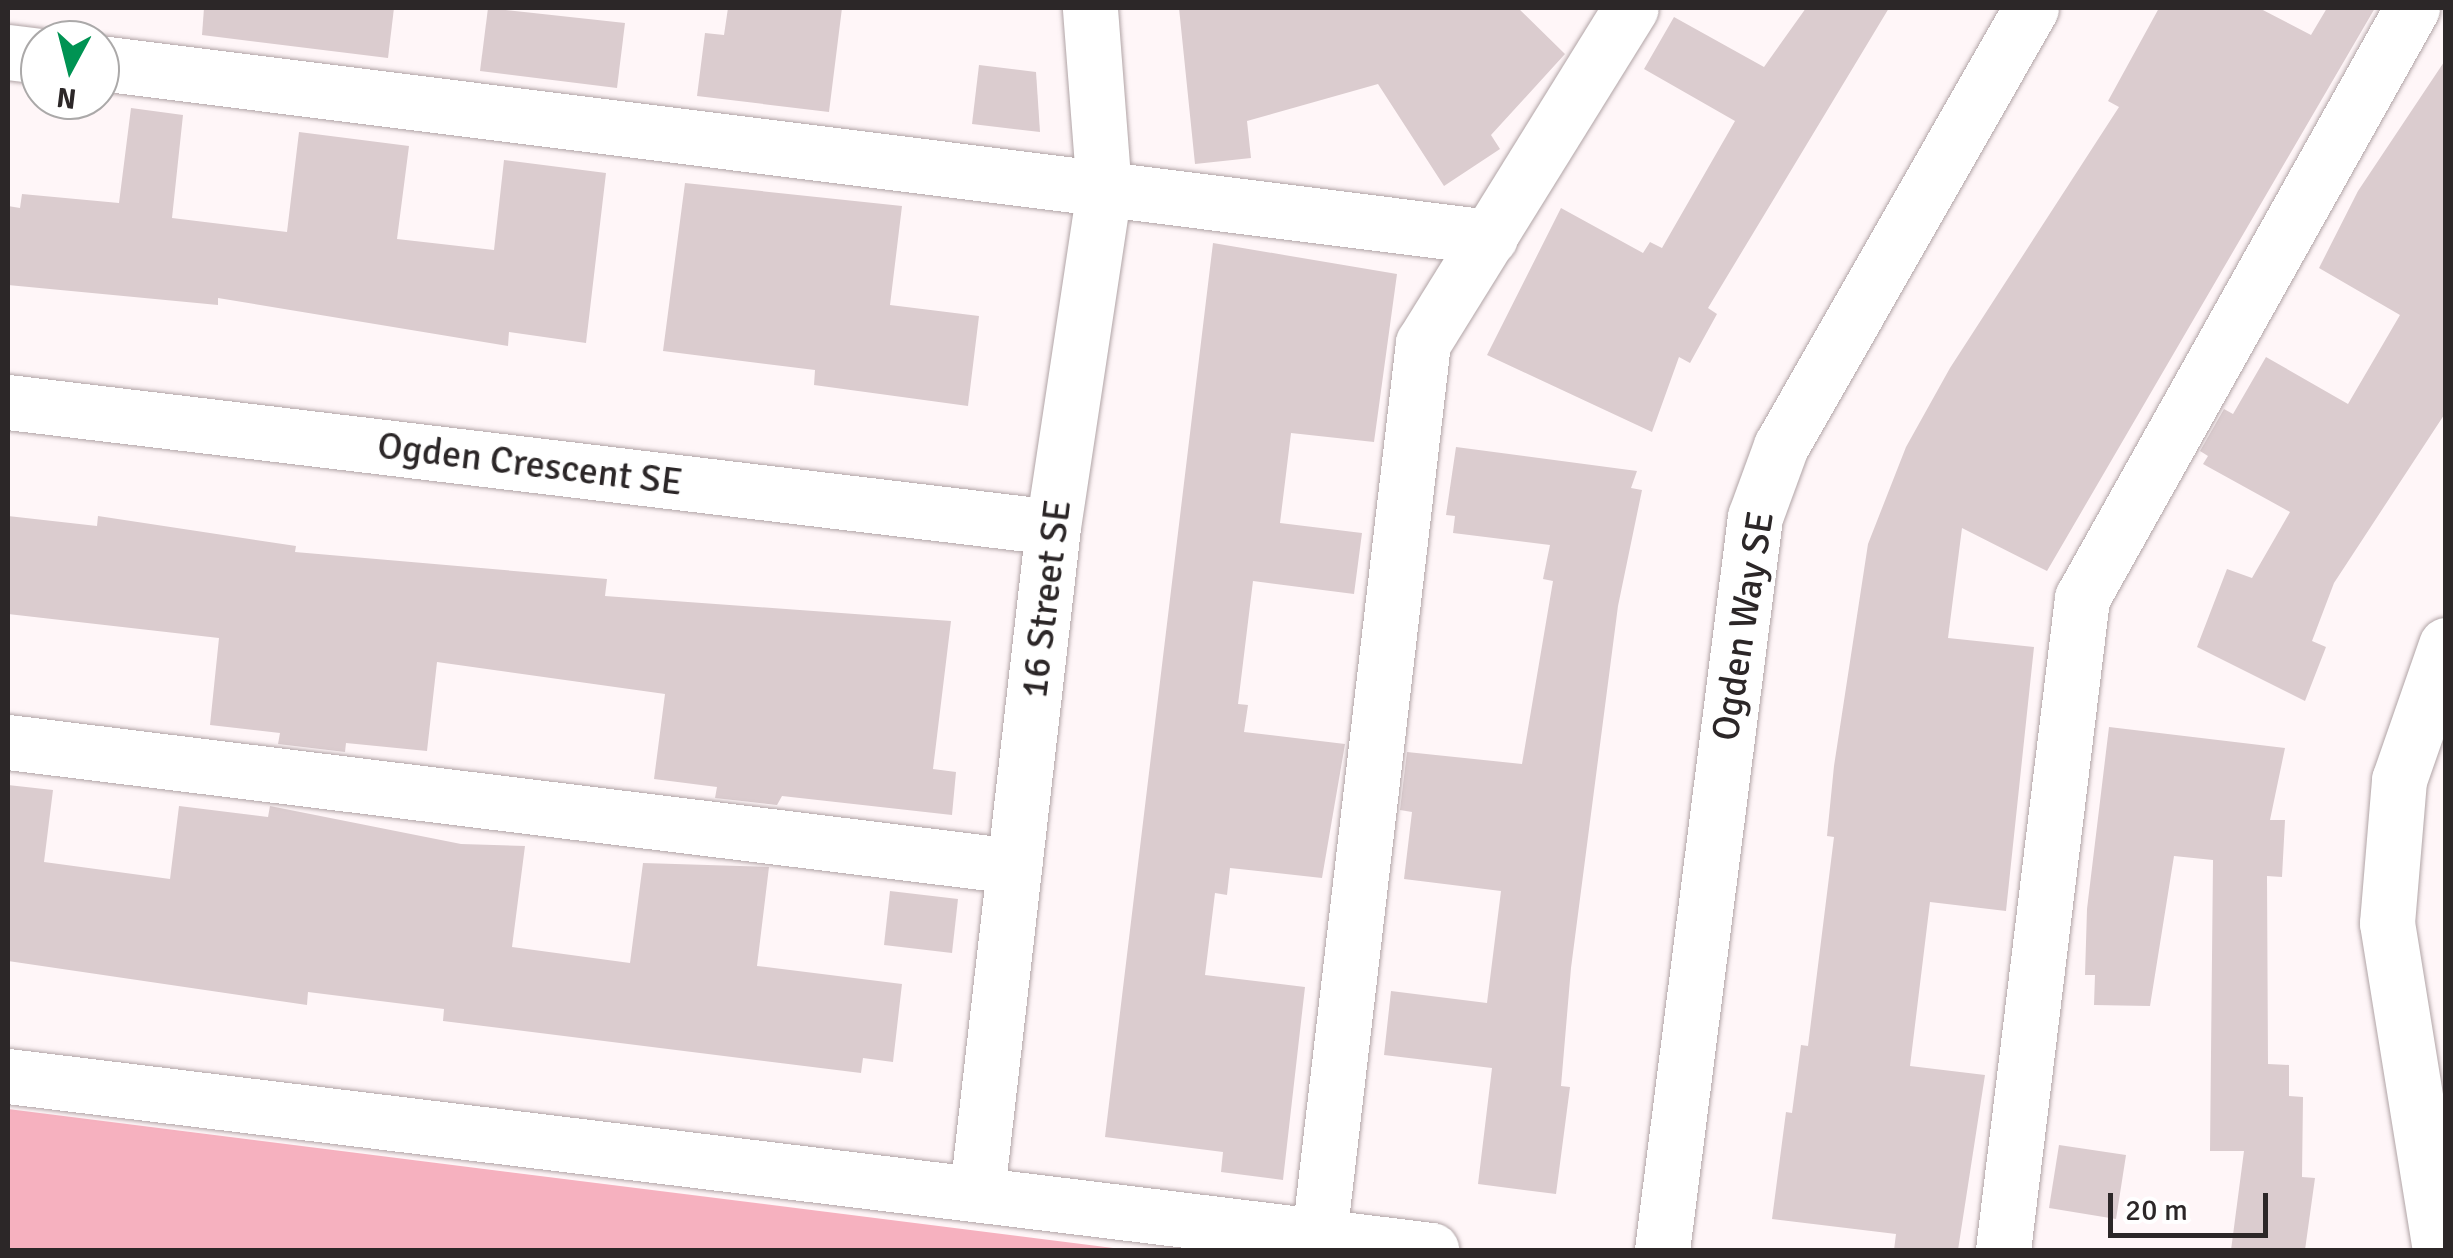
<!DOCTYPE html>
<html>
<head>
<meta charset="utf-8">
<style>
  body { margin:0 }
  #map { position:relative; width:2453px; height:1258px; overflow:hidden; background:#fff6f8; font-family:Signika,sans-serif }
  div>[style] { position:absolute }
  [style*='--x'] { left:calc(var(--x)*1px); top:calc(var(--y)*1px); width:calc(var(--w)*1px); rotate:calc(var(--a)*1deg) }
  .green>* { inset:0; background:#f6b1bf }
  .building>* { inset:0; background:#dbcccf }
  .roads { filter:drop-shadow(0 0 2px #b1a4a6) drop-shadow(0 0 2px #b1a4a6) }
  .minor>* { height:55px; margin:-27.5px; padding:0 27.5px; transform-origin:27.5px; border-radius:27.5px; background:#fff }
  span { translate:-50% -50%; white-space:nowrap; text-align:center; line-height:1.15; -webkit-text-stroke:8px #fff; paint-order:stroke }
  .street-label { font-size:38px; color:#2c2728 }
  .frame { position:absolute; inset:0; border:10px solid #2c2728; pointer-events:none }
  .north { position:absolute; left:20px; top:20px; width:100px; height:100px; box-sizing:border-box; background:#fff; border:2px solid #aba9a9; border-radius:50%; rotate:187deg; font-size:28px; font-weight:700; line-height:40px; text-align:center; color:#2c2728 }
  .north::after { content:''; display:block; margin:auto; width:35px; height:45px; background:#009353; clip-path:polygon(50% 0,100% 100%,50% 72%,0 100%) }
  .scale { position:absolute; left:2108px; top:1193px; width:160px; height:45px; box-sizing:border-box; border:5px solid #2c2728; border-top:0; padding-left:12px; font-size:30px; line-height:35px; white-space:nowrap; color:#2c2728; -webkit-text-stroke:8px #fff; paint-order:stroke }
</style>
</head>
<body>
<div id="map">
  <div class="green">
    <i style="clip-path:polygon(8px 1109px,1129px 1250px,8px 1250px)"></i>
  </div>
  <div class="building">
    <i style="clip-path:polygon(204px 8px,394px 8px,388px 58px,202px 35px)"></i>
    <i style="clip-path:polygon(488px 8px,625px 23px,617px 88px,480px 71px)"></i>
    <i style="clip-path:polygon(728px 8px,842px 8px,829px 112px,697px 96px,705px 33px,724px 35px)"></i>
    <i style="clip-path:polygon(1179px 8px,1518px 8px,1565px 54px,1491px 135px,1500px 149px,1444px 186px,1378px 84px,1247px 121px,1251px 158px,1195px 164px)"></i>
    <i style="clip-path:polygon(1806px 8px,1889px 8px,1708px 308px,1717px 314px,1690px 363px,1679px 357px,1652px 432px,1487px 355px,1561px 208px,1643px 253px,1650px 242px,1662px 248px,1735px 121px,1644px 69px,1674px 17px,1764px 67px)"></i>
    <i style="clip-path:polygon(2159px 8px,2259px 8px,2311px 35px,2327px 8px,2375px 8px,2047px 571px,1962px 528px,1948px 638px,2034px 647px,2006px 911px,1930px 902px,1910px 1066px,1985px 1075px,1958px 1250px,1894px 1250px,1896px 1234px,1772px 1219px,1786px 1112px,1792px 1113px,1801px 1045px,1808px 1046px,1834px 837px,1827px 836px,1834px 766px,1868px 544px,1906px 447px,1950px 368px,2119px 107px,2108px 101px)"></i>
    <i style="clip-path:polygon(2446px 59px,2446px 412px,2334px 583px,2312px 641px,2326px 647px,2305px 701px,2197px 647px,2227px 569px,2252px 578px,2290px 512px,2203px 464px,2208px 456px,2200px 451px,2224px 409px,2233px 414px,2266px 357px,2348px 404px,2400px 315px,2319px 268px,2358px 191px)"></i>
    <i style="clip-path:polygon(979px 65px,1036px 72px,1040px 132px,972px 124px)"></i>
    <i style="clip-path:polygon(131px 108px,183px 115px,172px 218px,287px 232px,299px 132px,409px 146px,397px 239px,494px 250px,504px 160px,606px 173px,586px 343px,509px 332px,508px 346px,218px 298px,218px 305px,8px 285px,8px 206px,20px 208px,22px 194px,119px 203px)"></i>
    <i style="clip-path:polygon(685px 183px,902px 206px,890px 305px,979px 316px,968px 406px,814px 385px,815px 370px,663px 351px)"></i>
    <i style="clip-path:polygon(1213px 243px,1397px 274px,1374px 442px,1291px 433px,1280px 523px,1362px 533px,1354px 594px,1253px 581px,1238px 704px,1248px 705px,1244px 732px,1345px 744px,1322px 878px,1230px 868px,1227px 895px,1215px 893px,1205px 975px,1305px 987px,1283px 1180px,1221px 1172px,1223px 1152px,1105px 1137px)"></i>
    <i style="clip-path:polygon(1456px 447px,1637px 471px,1631px 488px,1642px 490px,1618px 606px,1571px 968px,1561px 1086px,1570px 1087px,1556px 1194px,1478px 1184px,1492px 1068px,1384px 1055px,1391px 991px,1487px 1003px,1501px 891px,1404px 879px,1412px 812px,1400px 810px,1407px 752px,1522px 764px,1553px 581px,1543px 579px,1550px 545px,1453px 533px,1455px 516px,1446px 515px)"></i>
    <i style="clip-path:polygon(8px 516px,97px 526px,98px 516px,296px 546px,295px 552px,607px 579px,605px 596px,951px 621px,933px 769px,956px 772px,952px 815px,782px 796px,777px 805px,715px 798px,717px 787px,654px 779px,665px 694px,437px 662px,427px 751px,346px 743px,345px 752px,278px 744px,280px 733px,210px 725px,219px 638px,8px 614px)"></i>
    <i style="clip-path:polygon(2109px 727px,2285px 748px,2270px 820px,2285px 820px,2282px 877px,2267px 876px,2268px 1064px,2289px 1065px,2289px 1096px,2303px 1097px,2302px 1177px,2315px 1178px,2305px 1250px,2231px 1250px,2244px 1151px,2210px 1151px,2213px 860px,2174px 856px,2150px 1006px,2094px 1005px,2095px 975px,2085px 975px,2087px 909px)"></i>
    <i style="clip-path:polygon(8px 785px,53px 790px,44px 862px,170px 879px,179px 806px,268px 817px,270px 806px,461px 844px,525px 846px,512px 947px,630px 963px,643px 863px,769px 867px,757px 966px,902px 984px,893px 1062px,863px 1058px,861px 1073px,443px 1021px,444px 1009px,308px 992px,307px 1005px,8px 961px)"></i>
    <i style="clip-path:polygon(890px 891px,958px 899px,952px 953px,884px 945px)"></i>
    <i style="clip-path:polygon(2059px 1145px,2126px 1155px,2116px 1219px,2049px 1208px)"></i>
  </div>
  <div class="roads">
    <div class="minor">
      <i style="--x:8;--y:52;--w:32;--a:7"></i>
      <i style="--x:100;--y:63;--w:1401;--a:7.14"></i>
      <i style="--x:8;--y:402;--w:1052;--a:6.82"></i>
      <i style="--x:8;--y:742;--w:1014;--a:7.03"></i>
      <i style="--x:8;--y:1076;--w:1434;--a:6.97"></i>
      <i style="--x:977;--y:1192;--w:669;--a:-83.48"></i>
      <i style="--x:1053;--y:527;--w:340;--a:-81.4"></i>
      <i style="--x:1104;--y:191;--w:184;--a:-94.4"></i>
      <i style="--x:1319;--y:1236;--w:899;--a:-83.36"></i>
      <i style="--x:1423;--y:343;--w:394;--a:-58.2"></i>
      <i style="--x:1662;--y:1250;--w:739;--a:-82.77"></i>
      <i style="--x:1755;--y:517;--w:76;--a:-69.9"></i>
      <i style="--x:1781;--y:446;--w:504;--a:-60.28"></i>
      <i style="--x:2003;--y:1250;--w:657;--a:-83.09"></i>
      <i style="--x:2082;--y:598;--w:676;--a:-60.78"></i>
      <i style="--x:2440;--y:1250;--w:331;--a:-99.2"></i>
      <i style="--x:2387;--y:923;--w:144;--a:-85.2"></i>
      <i style="--x:2399;--y:780;--w:143;--a:-70.8"></i>
    </div>
  </div>
  <div class="street-label">
    <span style="left:530px;top:464px;rotate:7deg">Ogden Crescent SE</span>
    <span style="left:1046px;top:599px;rotate:-83deg">16 Street SE</span>
    <span style="left:1743px;top:626px;rotate:-81deg">Ogden Way SE</span>
  </div>
  <div class="frame"></div>
  <div class="north">N</div>
  <div class="scale">20 m</div>
</div>
</body>
</html>
